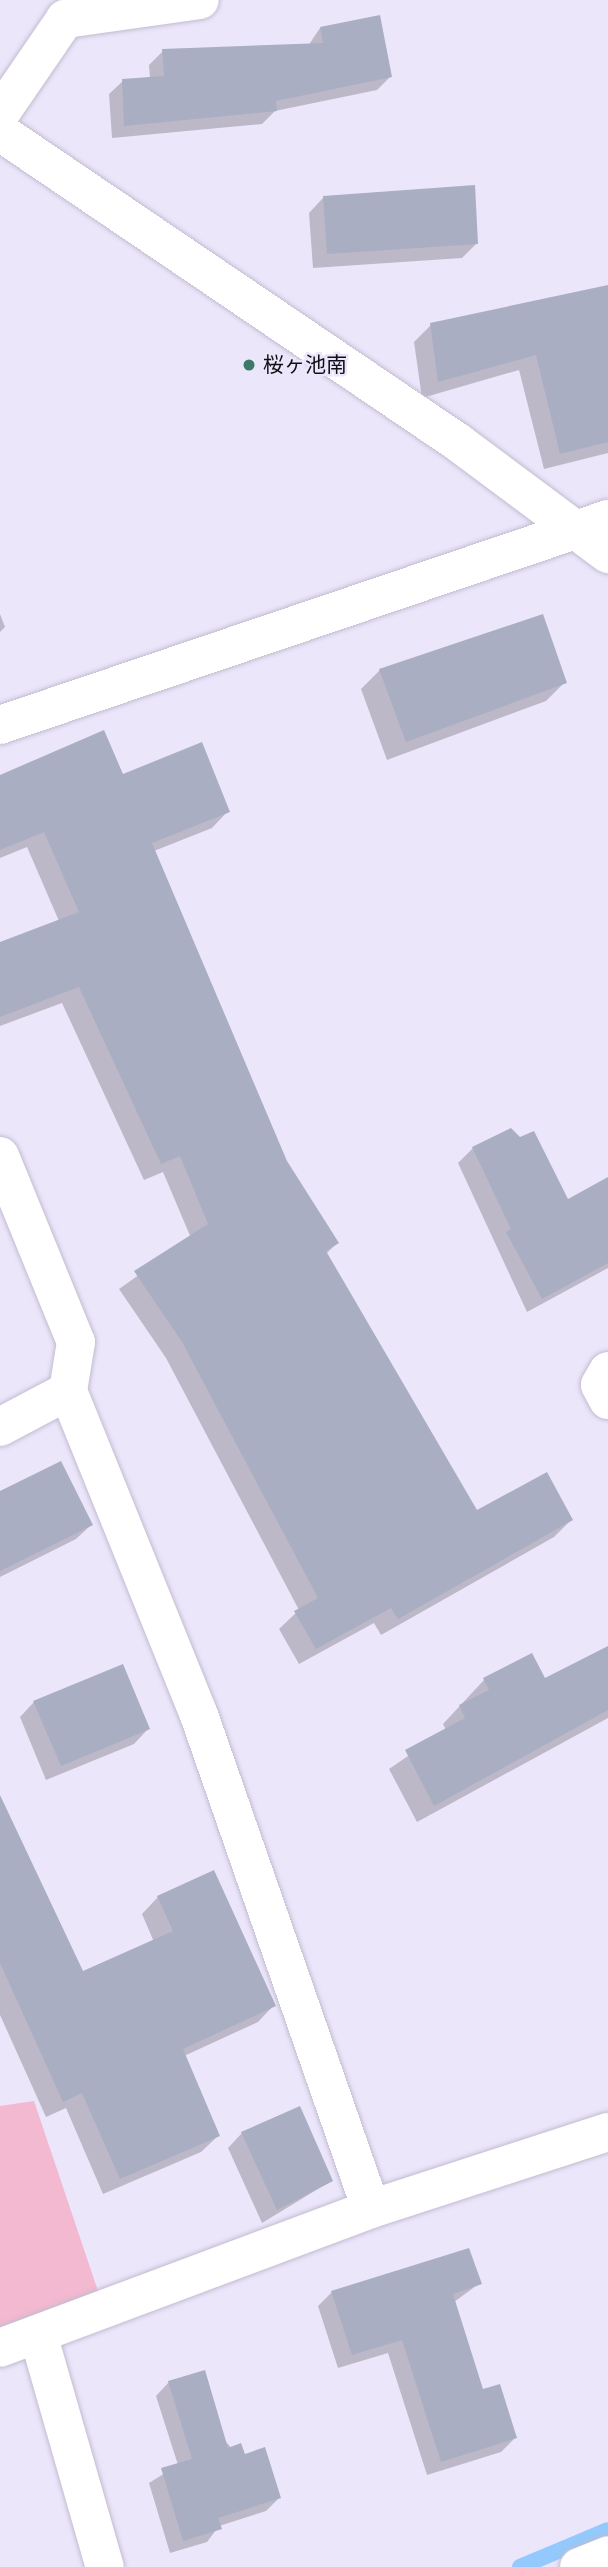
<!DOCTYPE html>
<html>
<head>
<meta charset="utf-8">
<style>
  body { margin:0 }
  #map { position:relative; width:608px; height:2567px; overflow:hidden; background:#ece6fb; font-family:Montserrat,"Noto Sans JP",sans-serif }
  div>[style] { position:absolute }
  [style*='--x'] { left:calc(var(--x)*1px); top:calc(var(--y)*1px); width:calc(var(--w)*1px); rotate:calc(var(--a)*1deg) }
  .green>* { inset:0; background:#f2b9d0 }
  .shadow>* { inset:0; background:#0003 }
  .stream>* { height:16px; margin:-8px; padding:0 8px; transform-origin:8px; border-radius:8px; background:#93c9fc }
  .building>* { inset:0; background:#a9aec2 }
  .roads { filter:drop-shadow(0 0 2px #c2bcd0) drop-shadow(0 0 2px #c2bcd0) }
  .minor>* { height:38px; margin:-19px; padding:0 19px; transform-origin:19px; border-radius:19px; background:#fff }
  .dots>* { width:19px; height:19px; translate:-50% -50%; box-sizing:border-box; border:4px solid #ece6fb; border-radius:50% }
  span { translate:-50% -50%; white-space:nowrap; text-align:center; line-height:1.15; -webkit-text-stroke:5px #ece6fb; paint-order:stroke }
  .poi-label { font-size:21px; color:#120f16 }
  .left { translate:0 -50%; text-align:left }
</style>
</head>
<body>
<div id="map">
  <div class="green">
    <i style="clip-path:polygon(34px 2101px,100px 2297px,0 2332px,0 2106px)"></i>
  </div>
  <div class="shadow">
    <i style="clip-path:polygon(320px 28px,390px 77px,377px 90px,275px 111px,262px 124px,112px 138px,109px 94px,123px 81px,150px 79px,149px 65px,163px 51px,308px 46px)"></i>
    <i style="clip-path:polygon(323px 198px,477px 243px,462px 258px,313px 268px,309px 213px)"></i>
    <i style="clip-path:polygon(608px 287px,608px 453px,544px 469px,519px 370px,422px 398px,414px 342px,431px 325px)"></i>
    <i style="clip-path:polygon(0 614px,5px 627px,0 632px)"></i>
    <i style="clip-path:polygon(380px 670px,565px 682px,546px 701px,387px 760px,361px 689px)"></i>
    <i style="clip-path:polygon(122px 776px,228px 811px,212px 828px,154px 851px,285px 1162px,337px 1243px,326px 1254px,476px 1512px,571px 1520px,554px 1537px,381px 1635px,374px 1623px,299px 1664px,279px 1629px,299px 1610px,166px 1358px,119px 1289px,191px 1238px,163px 1172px,144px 1180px,62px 1003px,0 1026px,0 944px,59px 921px,27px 847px,0 858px,0 778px)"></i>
    <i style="clip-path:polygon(473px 1148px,567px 1201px,608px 1207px,608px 1268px,527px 1312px,458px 1163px)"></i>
    <i style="clip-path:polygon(0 1493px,91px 1525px,76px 1539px,0 1577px)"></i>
    <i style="clip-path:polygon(608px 1648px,608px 1718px,417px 1822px,389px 1769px,446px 1730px,443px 1724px,484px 1680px,544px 1681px)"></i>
    <i style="clip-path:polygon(34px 1702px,148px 1729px,134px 1744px,46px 1780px,20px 1717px)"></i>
    <i style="clip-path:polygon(0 1856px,82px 1974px,154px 1942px,142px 1914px,158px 1897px,274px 2005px,258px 2022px,184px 2056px,218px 2136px,201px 2152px,103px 2194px,66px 2108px,46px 2117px,0 2015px)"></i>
    <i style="clip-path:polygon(242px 2133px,331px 2181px,262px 2223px,228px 2148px)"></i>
    <i style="clip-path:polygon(480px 2283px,454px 2302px,482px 2392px,515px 2438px,501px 2452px,427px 2475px,388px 2353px,338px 2368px,318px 2306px,332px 2292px)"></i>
    <i style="clip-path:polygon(169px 2382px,279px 2498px,266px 2511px,219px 2526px,207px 2542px,170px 2553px,149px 2483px,178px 2465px,156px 2396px)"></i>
  </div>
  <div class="stream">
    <i style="--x:520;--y:2567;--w:95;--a:-22.8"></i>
  </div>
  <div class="building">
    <i style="clip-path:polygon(380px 15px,392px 77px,276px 101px,277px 111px,124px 126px,122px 79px,164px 76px,162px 49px,323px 43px,320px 27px)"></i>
    <i style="clip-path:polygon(475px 185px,478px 244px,327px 254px,323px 196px)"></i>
    <i style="clip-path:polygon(608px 285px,608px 442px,560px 454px,536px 355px,438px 382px,430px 323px)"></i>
    <i style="clip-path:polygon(543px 614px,567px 683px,406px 742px,379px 669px)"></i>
    <i style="clip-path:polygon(104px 730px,123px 774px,202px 742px,230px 812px,152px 843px,287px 1161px,339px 1243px,326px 1251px,477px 1510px,547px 1472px,573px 1520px,398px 1619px,391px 1608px,316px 1649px,294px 1611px,318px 1598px,182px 1342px,134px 1271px,208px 1224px,180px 1156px,161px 1164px,79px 987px,0 1017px,0 942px,79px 912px,44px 832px,0 850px,0 775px)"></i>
    <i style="clip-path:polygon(511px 1128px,520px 1137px,534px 1131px,568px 1199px,608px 1177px,608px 1263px,542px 1299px,506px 1232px,511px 1229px,472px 1147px)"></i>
    <i style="clip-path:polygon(61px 1461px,93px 1525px,0 1571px,0 1491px)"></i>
    <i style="clip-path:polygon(608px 1646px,608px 1710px,434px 1806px,405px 1750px,465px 1718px,459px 1705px,489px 1690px,483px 1678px,532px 1653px,545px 1678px)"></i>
    <i style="clip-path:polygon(123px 1664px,150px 1729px,61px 1766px,33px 1701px)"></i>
    <i style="clip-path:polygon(0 1795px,83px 1971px,173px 1931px,157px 1896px,214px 1870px,276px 2006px,183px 2049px,220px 2136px,120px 2179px,82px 2093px,63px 2102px,0 1963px)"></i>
    <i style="clip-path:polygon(300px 2106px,333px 2181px,277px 2210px,241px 2132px)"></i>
    <i style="clip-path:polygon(469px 2248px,482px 2284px,453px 2294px,483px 2389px,500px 2384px,517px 2438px,441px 2462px,402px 2340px,352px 2355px,331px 2291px)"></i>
    <i style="clip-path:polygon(205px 2370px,228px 2448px,241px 2443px,245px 2454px,265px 2447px,281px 2498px,218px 2518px,222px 2529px,183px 2541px,161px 2468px,192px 2459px,168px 2381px)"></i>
  </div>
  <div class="roads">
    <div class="minor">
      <i style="--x:0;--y:114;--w:115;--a:-55.6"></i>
      <i style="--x:65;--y:19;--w:136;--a:-8"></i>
      <i style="--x:0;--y:132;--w:554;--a:34.12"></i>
      <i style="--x:459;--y:443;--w:186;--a:36.7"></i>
      <i style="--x:0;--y:725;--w:642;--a:-18.72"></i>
      <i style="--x:0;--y:1156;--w:201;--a:67.8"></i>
      <i style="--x:76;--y:1342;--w:50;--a:99.3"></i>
      <i style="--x:68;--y:1391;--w:349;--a:68"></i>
      <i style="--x:199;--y:1715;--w:523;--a:70.8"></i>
      <i style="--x:371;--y:2209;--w:396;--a:159.5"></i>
      <i style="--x:608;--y:1371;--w:16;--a:120"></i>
      <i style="--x:600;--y:1385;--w:17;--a:62"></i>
      <i style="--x:0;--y:1427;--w:77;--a:-27.9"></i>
      <i style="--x:371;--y:2209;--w:249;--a:-18"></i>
      <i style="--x:38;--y:2334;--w:242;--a:74"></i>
      <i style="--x:579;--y:2567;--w:31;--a:-22"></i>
    </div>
  </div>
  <div class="dots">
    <i style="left:249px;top:365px;background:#3c7a67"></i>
  </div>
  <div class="poi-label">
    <span class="left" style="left:263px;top:365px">桜ヶ池南</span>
  </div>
</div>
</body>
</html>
